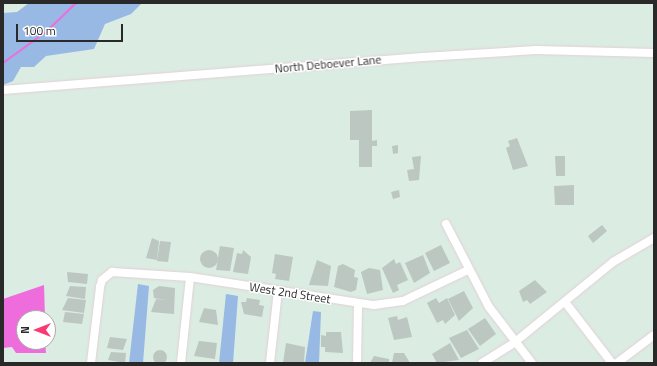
<!DOCTYPE html>
<html>
<head>
<meta charset="utf-8">
<style>
  body { margin:0 }
  #map { position:relative; width:657px; height:366px; overflow:hidden; background:#dbece3; font-family:"Titillium Web",sans-serif }
  div>[style] { position:absolute }
  [style*='--x'] { left:calc(var(--x)*1px); top:calc(var(--y)*1px); width:calc(var(--w)*1px); rotate:calc(var(--a)*1deg) }
  .green>* { inset:0; background:#97b9e3 }
  .water>* { inset:0; background:#ef6cdc }
  .stream>* { height:2px; margin:-1px; padding:0 1px; transform-origin:1px; border-radius:1px; background:#ef6cdc }
  .building>* { inset:0; background:#bbc7c0 }
  .round { border-radius:50% }
  .roads { filter:drop-shadow(0 0 1px #e3d0d6) drop-shadow(0 0 1px #e3d0d6) }
  .minor>* { height:8px; margin:-4px; padding:0 4px; transform-origin:4px; border-radius:4px; background:#fff }
  span { translate:-50% -50%; white-space:nowrap; text-align:center; line-height:1.15; -webkit-text-stroke:3px #fff; paint-order:stroke }
  .street-label { font-size:12px; color:#292929 }
  .frame { position:absolute; inset:0; border:4px solid #292929; pointer-events:none }
  .north { position:absolute; left:16px; top:310px; width:40px; height:40px; box-sizing:border-box; background:#fff; border:1px solid #a9a9a9; border-radius:50%; rotate:270deg; font-size:11px; font-weight:700; line-height:16px; text-align:center; color:#292929 }
  .north::after { content:''; display:block; margin:auto; width:14px; height:18px; background:#fb3973; clip-path:polygon(50% 0,100% 100%,50% 72%,0 100%) }
  .scale { position:absolute; left:16px; top:24px; width:107px; height:18px; box-sizing:border-box; border:2px solid #292929; border-top:0; padding-left:5px; font-size:12px; line-height:14px; white-space:nowrap; color:#292929; -webkit-text-stroke:3px #fff; paint-order:stroke }
</style>
</head>
<body>
<div id="map">
  <div class="green">
    <i style="clip-path:polygon(29px 3px,142px 3px,131px 14px,105px 24px,94px 49px,46px 56px,34px 67px,21px 67px,13px 81px,3px 85px,3px 13px,17px 12px)"></i>
    <i style="clip-path:polygon(138px 284px,149px 286px,143px 363px,129px 363px)"></i>
    <i style="clip-path:polygon(226px 294px,238px 296px,233px 363px,219px 363px)"></i>
    <i style="clip-path:polygon(313px 311px,321px 312px,319px 363px,305px 363px)"></i>
  </div>
  <div class="water">
    <i style="clip-path:polygon(44px 285px,45px 318px,24px 318px,24px 342px,45px 342px,46px 353px,16px 353px,12px 347px,3px 348px,3px 299px)"></i>
  </div>
  <div class="stream">
    <i style="--x:3;--y:63;--w:54;--a:-36"></i>
    <i style="--x:47;--y:31;--w:40;--a:-44"></i>
  </div>
  <div class="building">
    <i style="clip-path:polygon(372px 110px,372px 141px,377px 140px,377px 146px,372px 146px,372px 167px,359px 167px,359px 140px,350px 140px,350px 111px)"></i>
    <i style="clip-path:polygon(517px 138px,528px 166px,513px 170px,506px 148px,510px 146px,508px 141px)"></i>
    <i style="clip-path:polygon(398px 145px,398px 153px,393px 154px,392px 146px)"></i>
    <i style="clip-path:polygon(421px 156px,419px 180px,409px 181px,407px 170px,414px 169px,412px 157px)"></i>
    <i style="clip-path:polygon(555px 156px,565px 156px,565px 176px,556px 176px)"></i>
    <i style="clip-path:polygon(574px 185px,574px 205px,555px 205px,554px 186px)"></i>
    <i style="clip-path:polygon(399px 190px,400px 197px,393px 199px,391px 192px)"></i>
    <i style="clip-path:polygon(602px 225px,607px 231px,593px 243px,588px 236px)"></i>
    <i style="clip-path:polygon(152px 238px,159px 241px,157px 260px,146px 258px)"></i>
    <i style="clip-path:polygon(160px 241px,171px 242px,168px 262px,157px 261px)"></i>
    <i style="clip-path:polygon(441px 245px,450px 263px,434px 271px,425px 253px)"></i>
    <i style="clip-path:polygon(220px 246px,234px 248px,230px 271px,216px 270px)"></i>
    <i style="clip-path:polygon(243px 250px,251px 257px,248px 274px,233px 272px,237px 253px,242px 254px)"></i>
    <i class="round" style="left:200px;top:250px;width:18px;height:18px"></i>
    <i style="clip-path:polygon(275px 254px,293px 257px,289px 281px,275px 279px,276px 274px,272px 273px)"></i>
    <i style="clip-path:polygon(423px 255px,430px 273px,414px 283px,405px 263px)"></i>
    <i style="clip-path:polygon(394px 259px,396px 264px,400px 262px,408px 280px,397px 285px,399px 290px,393px 293px,382px 268px)"></i>
    <i style="clip-path:polygon(317px 260px,331px 266px,328px 286px,309px 285px)"></i>
    <i style="clip-path:polygon(343px 264px,355px 270px,354px 277px,358px 278px,356px 290px,351px 292px,334px 287px,338px 266px)"></i>
    <i style="clip-path:polygon(369px 268px,380px 270px,383px 290px,367px 294px,361px 272px)"></i>
    <i style="clip-path:polygon(67px 272px,88px 274px,87px 284px,68px 282px)"></i>
    <i style="clip-path:polygon(535px 280px,547px 292px,530px 304px,527px 300px,523px 302px,519px 291px)"></i>
    <i style="clip-path:polygon(70px 286px,86px 287px,85px 299px,66px 296px)"></i>
    <i style="clip-path:polygon(159px 286px,175px 288px,174px 314px,151px 312px,156px 299px,166px 300px,154px 298px,153px 290px)"></i>
    <i style="clip-path:polygon(464px 291px,473px 308px,459px 321px,448px 299px)"></i>
    <i style="clip-path:polygon(68px 298px,86px 300px,84px 313px,62px 310px)"></i>
    <i style="clip-path:polygon(247px 298px,260px 300px,259px 305px,264px 306px,262px 317px,244px 314px,241px 302px,246px 302px)"></i>
    <i style="clip-path:polygon(436px 298px,439px 303px,447px 298px,455px 315px,445px 324px,443px 320px,437px 323px,427px 303px)"></i>
    <i style="clip-path:polygon(204px 308px,216px 310px,218px 325px,199px 322px)"></i>
    <i style="clip-path:polygon(65px 312px,84px 314px,82px 324px,63px 322px)"></i>
    <i style="clip-path:polygon(397px 316px,398px 320px,407px 317px,412px 337px,394px 340px,388px 318px)"></i>
    <i style="clip-path:polygon(485px 318px,496px 334px,480px 346px,468px 329px)"></i>
    <i style="clip-path:polygon(467px 330px,479px 349px,461px 358px,449px 338px)"></i>
    <i style="clip-path:polygon(326px 332px,341px 332px,343px 353px,325px 352px,325px 347px,321px 347px,321px 335px,326px 336px)"></i>
    <i style="clip-path:polygon(110px 337px,127px 339px,123px 350px,107px 348px)"></i>
    <i style="clip-path:polygon(199px 341px,217px 343px,215px 359px,194px 356px)"></i>
    <i style="clip-path:polygon(286px 343px,305px 347px,304px 363px,283px 363px)"></i>
    <i style="clip-path:polygon(450px 343px,459px 360px,437px 363px,432px 354px)"></i>
    <i class="round" style="left:153px;top:350px;width:14px;height:14px"></i>
    <i style="clip-path:polygon(111px 352px,126px 353px,125px 363px,108px 360px)"></i>
    <i style="clip-path:polygon(394px 353px,404px 353px,410px 363px,392px 363px)"></i>
    <i style="clip-path:polygon(374px 356px,389px 359px,389px 363px,370px 363px)"></i>
  </div>
  <div class="roads">
    <div class="minor">
      <i style="--x:3;--y:90;--w:421;--a:-4.5"></i>
      <i style="--x:423;--y:57;--w:113;--a:-3.5"></i>
      <i style="--x:536;--y:50;--w:118;--a:1.5"></i>
      <i style="--x:446;--y:224;--w:93;--a:62.6"></i>
      <i style="--x:489;--y:307;--w:71;--a:52.5"></i>
      <i style="--x:565;--y:302;--w:77;--a:52.4"></i>
      <i style="--x:91;--y:363;--w:77;--a:-83.2"></i>
      <i style="--x:100;--y:287;--w:7;--a:-74"></i>
      <i style="--x:102;--y:280;--w:13;--a:-39"></i>
      <i style="--x:112;--y:272;--w:78;--a:3.7"></i>
      <i style="--x:190;--y:277;--w:186;--a:8.7"></i>
      <i style="--x:374;--y:305;--w:29;--a:-8"></i>
      <i style="--x:403;--y:301;--w:72;--a:-25.5"></i>
      <i style="--x:181;--y:363;--w:86;--a:-84"></i>
      <i style="--x:270;--y:363;--w:72;--a:-83.7"></i>
      <i style="--x:357;--y:363;--w:59;--a:-89"></i>
      <i style="--x:482;--y:363;--w:39;--a:-32"></i>
      <i style="--x:515;--y:342;--w:127;--a:-39.2"></i>
      <i style="--x:613;--y:262;--w:48;--a:-30.3"></i>
      <i style="--x:617;--y:363;--w:46;--a:-37.1"></i>
    </div>
  </div>
  <div class="street-label">
    <span style="left:328px;top:64px;rotate:-5deg">North Deboever Lane</span>
    <span style="left:290px;top:293px;rotate:9deg">West 2nd Street</span>
  </div>
  <div class="frame"></div>
  <div class="north">N</div>
  <div class="scale">100 m</div>
</div>
</body>
</html>
